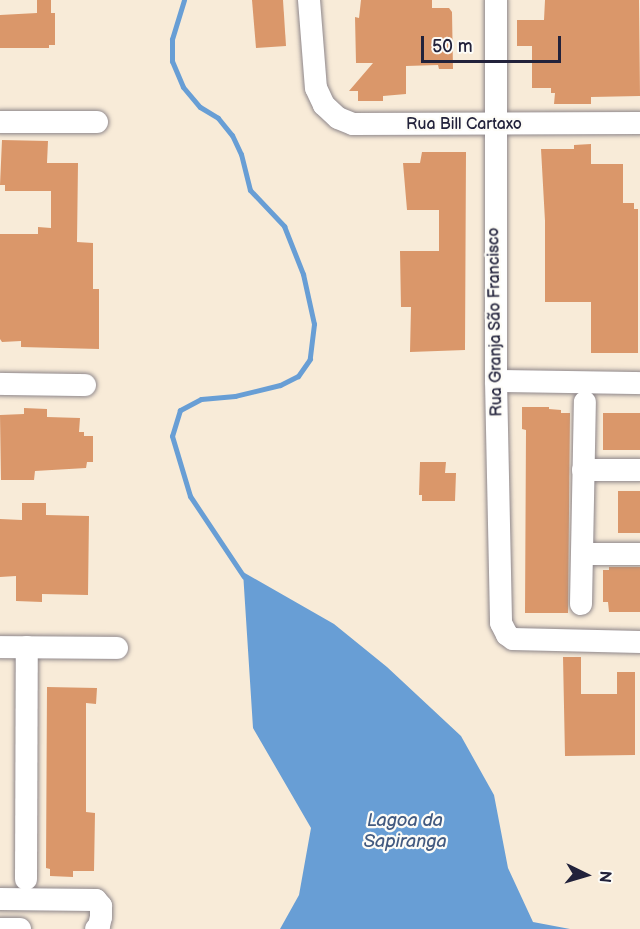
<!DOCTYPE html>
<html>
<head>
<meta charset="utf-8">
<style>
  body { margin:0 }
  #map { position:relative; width:640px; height:929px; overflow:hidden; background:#f8ebd8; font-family:"Balsamiq Sans",sans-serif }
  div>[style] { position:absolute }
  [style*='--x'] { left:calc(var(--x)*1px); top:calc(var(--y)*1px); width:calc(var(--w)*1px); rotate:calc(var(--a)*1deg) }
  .water>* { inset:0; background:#689ed5 }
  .stream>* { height:5px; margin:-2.5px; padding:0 2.5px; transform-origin:2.5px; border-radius:2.5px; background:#689ed5 }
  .building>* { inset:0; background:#da976a }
  .roads { filter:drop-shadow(0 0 2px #8d868a) drop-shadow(0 0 2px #8d868a) }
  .minor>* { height:22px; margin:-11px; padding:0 11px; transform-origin:11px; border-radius:11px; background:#fff }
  span { translate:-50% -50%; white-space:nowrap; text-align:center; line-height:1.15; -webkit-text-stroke:4.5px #fdfcf7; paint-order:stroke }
  .street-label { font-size:16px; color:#22223b }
  .water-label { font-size:18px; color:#425a80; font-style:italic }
  .north { position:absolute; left:556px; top:845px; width:60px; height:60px; -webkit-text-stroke:4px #fdfcf7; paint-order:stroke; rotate:95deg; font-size:16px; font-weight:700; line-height:24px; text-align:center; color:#22223b }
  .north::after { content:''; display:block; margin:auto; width:21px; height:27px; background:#22223b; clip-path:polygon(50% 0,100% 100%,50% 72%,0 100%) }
  .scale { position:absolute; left:421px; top:36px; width:140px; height:27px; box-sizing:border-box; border:3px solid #22223b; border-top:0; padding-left:8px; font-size:18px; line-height:21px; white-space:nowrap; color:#22223b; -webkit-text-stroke:4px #fdfcf7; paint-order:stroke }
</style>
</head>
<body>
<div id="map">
  <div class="water">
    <i style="clip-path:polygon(243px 572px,334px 624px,387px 667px,461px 736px,494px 795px,508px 868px,533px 922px,570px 929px,280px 929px,299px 895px,311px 828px,253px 728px)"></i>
  </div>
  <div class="stream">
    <i style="--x:184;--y:0;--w:41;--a:107.1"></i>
    <i style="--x:172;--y:39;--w:22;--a:90"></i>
    <i style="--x:172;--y:61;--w:28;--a:67"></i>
    <i style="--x:183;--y:87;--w:26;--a:50"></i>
    <i style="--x:200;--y:107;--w:21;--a:31"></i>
    <i style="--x:218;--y:118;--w:22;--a:51"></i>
    <i style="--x:232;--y:135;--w:21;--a:65"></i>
    <i style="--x:241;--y:154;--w:37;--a:76"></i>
    <i style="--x:250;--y:190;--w:50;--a:46.6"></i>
    <i style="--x:284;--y:226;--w:52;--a:68.4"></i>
    <i style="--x:303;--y:274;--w:51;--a:77.6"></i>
    <i style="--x:314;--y:324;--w:35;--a:97"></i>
    <i style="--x:310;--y:359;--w:21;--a:125"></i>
    <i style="--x:298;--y:376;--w:20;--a:153"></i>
    <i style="--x:280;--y:385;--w:46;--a:166.3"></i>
    <i style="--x:235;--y:396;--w:34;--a:175"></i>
    <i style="--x:201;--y:399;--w:24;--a:152"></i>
    <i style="--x:180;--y:410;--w:27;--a:107"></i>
    <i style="--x:172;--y:436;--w:63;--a:73.3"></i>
    <i style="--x:190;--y:496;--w:97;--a:56.3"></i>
  </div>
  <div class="building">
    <i style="clip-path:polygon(37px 0,51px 0,51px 13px,55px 13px,55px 45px,49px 45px,49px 48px,0 48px,0 15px,37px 13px)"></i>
    <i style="clip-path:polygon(252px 0,283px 0,286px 46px,256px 48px)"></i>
    <i style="clip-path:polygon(361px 0,432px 0,432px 8px,449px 8px,452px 12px,453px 69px,439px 69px,438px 65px,406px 66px,406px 94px,383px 96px,383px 101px,358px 101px,358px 91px,349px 91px,373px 63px,356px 63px,355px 17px,359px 18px)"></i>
    <i style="clip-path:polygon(545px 0,639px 0,640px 96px,591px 97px,591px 104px,554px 104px,555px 93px,551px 93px,551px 88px,532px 88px,532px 46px,517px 46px,517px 20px,544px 20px)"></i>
    <i style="clip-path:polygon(2px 140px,48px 141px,47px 163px,78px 163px,77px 242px,93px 243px,93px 289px,99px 289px,99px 349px,21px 347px,21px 341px,2px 342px,0 339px,0 234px,38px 234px,38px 227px,51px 228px,51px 191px,5px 191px,5px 185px,0 185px)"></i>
    <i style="clip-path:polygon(591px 144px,591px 164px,623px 164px,623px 203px,634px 203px,634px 209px,638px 209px,638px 353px,591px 353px,591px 302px,545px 302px,545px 221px,541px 149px,574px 149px,574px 145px)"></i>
    <i style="clip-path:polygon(422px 152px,466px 152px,465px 350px,410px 352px,411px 307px,401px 307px,400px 251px,439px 251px,439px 210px,407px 210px,403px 163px,420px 163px)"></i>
    <i style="clip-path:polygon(522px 407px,549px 407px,549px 409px,561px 410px,561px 413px,570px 413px,568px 613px,525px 613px,526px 430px,522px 429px)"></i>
    <i style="clip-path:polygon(24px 408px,47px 409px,47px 417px,80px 418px,79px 432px,84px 432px,84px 436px,93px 436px,93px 462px,87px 462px,86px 468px,35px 471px,34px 480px,1px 480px,0 415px,24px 414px)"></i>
    <i style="clip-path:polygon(603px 413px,640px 413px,640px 450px,603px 450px)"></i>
    <i style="clip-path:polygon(420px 462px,446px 462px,445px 473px,456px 473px,455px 501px,422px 501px,422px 495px,419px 495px)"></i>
    <i style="clip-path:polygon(618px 491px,640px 491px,640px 533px,618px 533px)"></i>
    <i style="clip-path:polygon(22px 503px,46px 503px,46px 515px,89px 516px,88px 595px,42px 594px,42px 602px,16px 601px,16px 576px,0 577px,0 519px,22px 520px)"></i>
    <i style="clip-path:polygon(609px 567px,640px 567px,640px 612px,609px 612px,608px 602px,603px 602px,603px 570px,609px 570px)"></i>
    <i style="clip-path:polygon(563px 657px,581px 657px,581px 694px,617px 694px,617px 672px,635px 672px,635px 755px,565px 756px)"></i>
    <i style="clip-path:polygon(47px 687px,97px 688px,96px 704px,86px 703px,86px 812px,95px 813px,94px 871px,73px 871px,73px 877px,50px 876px,50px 869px,46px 868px)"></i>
  </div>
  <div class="roads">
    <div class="minor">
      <i style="--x:309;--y:0;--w:88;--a:85.5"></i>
      <i style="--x:316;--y:88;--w:19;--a:65"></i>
      <i style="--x:324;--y:105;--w:19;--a:43"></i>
      <i style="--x:338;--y:118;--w:16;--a:22"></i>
      <i style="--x:353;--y:124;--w:287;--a:-0.2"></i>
      <i style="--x:496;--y:0;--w:381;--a:90"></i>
      <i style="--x:496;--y:381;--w:242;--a:88.8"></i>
      <i style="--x:501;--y:623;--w:13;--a:63"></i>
      <i style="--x:507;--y:635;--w:7;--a:34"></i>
      <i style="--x:513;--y:639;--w:127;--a:1.4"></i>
      <i style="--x:0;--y:122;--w:97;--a:0"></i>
      <i style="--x:496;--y:381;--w:144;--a:0.8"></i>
      <i style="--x:0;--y:384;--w:85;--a:0.7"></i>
      <i style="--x:583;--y:470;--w:57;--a:0"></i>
      <i style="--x:582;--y:554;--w:58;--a:0"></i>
      <i style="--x:581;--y:604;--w:202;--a:-88.9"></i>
      <i style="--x:0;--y:647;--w:117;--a:0.5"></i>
      <i style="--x:26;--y:879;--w:232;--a:-89.8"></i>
      <i style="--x:0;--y:899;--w:96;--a:0.6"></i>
      <i style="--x:96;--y:900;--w:8;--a:50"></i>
      <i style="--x:101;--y:906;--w:11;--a:90"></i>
      <i style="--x:101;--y:917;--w:9;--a:103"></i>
      <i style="--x:99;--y:926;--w:4;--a:135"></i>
      <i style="--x:0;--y:929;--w:20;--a:0"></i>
    </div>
  </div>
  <div class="street-label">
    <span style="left:464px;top:125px">Rua Bill Cartaxo</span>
    <span style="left:496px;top:322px;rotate:-91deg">Rua Granja São Francisco</span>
  </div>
  <div class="water-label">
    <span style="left:405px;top:832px">Lagoa da<br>Sapiranga</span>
  </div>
  <div class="north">N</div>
  <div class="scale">50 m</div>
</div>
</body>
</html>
